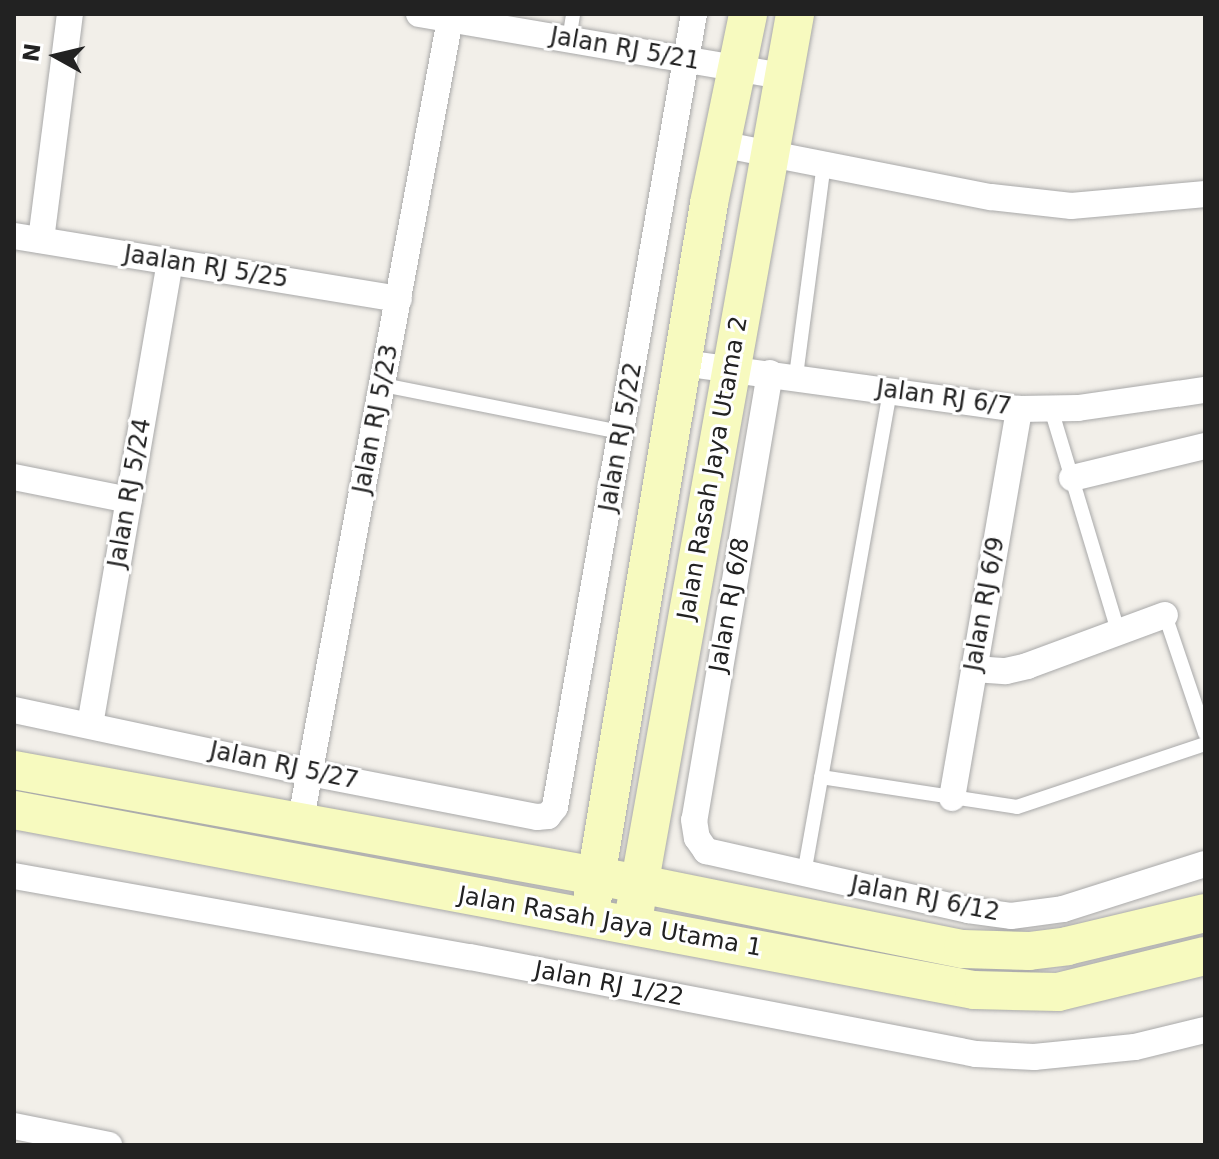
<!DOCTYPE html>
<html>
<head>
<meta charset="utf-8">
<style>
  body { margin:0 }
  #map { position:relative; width:1219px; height:1159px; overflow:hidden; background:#f2efe9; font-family:"DejaVu Sans",sans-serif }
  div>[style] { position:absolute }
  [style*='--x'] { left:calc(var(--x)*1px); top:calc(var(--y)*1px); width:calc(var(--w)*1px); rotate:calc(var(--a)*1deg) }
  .roads { filter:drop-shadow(0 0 2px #a9a9a9) drop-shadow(0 0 2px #a9a9a9) }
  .lane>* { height:14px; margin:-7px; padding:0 7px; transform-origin:7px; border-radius:7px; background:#fff }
  .street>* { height:26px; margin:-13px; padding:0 13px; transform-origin:13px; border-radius:13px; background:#fff }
  .secondary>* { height:38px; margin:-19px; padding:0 19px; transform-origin:19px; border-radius:19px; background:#f7fabf }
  span { translate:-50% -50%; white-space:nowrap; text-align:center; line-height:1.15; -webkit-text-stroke:6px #fff; paint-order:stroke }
  .street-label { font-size:24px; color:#222 }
  .frame { position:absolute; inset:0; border:16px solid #222; pointer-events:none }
  .north { position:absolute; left:16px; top:16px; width:80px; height:80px; -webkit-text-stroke:6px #fff; paint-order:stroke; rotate:278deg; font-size:22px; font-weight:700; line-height:32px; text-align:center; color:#222 }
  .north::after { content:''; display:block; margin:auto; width:28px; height:36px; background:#222; clip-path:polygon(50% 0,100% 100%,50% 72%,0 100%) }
</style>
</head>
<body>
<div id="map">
  <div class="roads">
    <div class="lane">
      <i style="--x:569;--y:40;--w:26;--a:-81"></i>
      <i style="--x:796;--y:376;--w:214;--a:-82.5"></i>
      <i style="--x:383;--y:385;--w:243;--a:11.2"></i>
      <i style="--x:1051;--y:409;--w:232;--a:73.2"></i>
      <i style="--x:1165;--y:615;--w:125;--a:71.3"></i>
      <i style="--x:821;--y:777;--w:198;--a:8.7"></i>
      <i style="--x:1017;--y:807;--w:198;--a:-18.5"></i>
      <i style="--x:804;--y:874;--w:492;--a:-79.9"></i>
    </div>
    <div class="street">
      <i style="--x:419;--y:14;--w:369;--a:9.7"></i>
      <i style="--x:720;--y:144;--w:276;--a:11.1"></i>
      <i style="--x:991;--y:197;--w:81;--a:6.4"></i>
      <i style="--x:1071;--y:206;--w:135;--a:-5.1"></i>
      <i style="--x:14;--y:236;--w:390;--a:9.3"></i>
      <i style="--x:41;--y:240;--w:228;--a:-82.7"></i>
      <i style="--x:683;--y:363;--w:339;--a:7.8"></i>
      <i style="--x:1019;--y:409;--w:59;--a:-1"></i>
      <i style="--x:1078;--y:408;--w:128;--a:-8.1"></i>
      <i style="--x:770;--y:373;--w:453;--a:99.6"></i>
      <i style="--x:694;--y:820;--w:18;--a:81"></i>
      <i style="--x:697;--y:838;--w:16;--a:55"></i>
      <i style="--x:706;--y:851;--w:269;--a:12.7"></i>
      <i style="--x:968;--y:910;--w:43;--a:7.9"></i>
      <i style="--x:1011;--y:916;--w:52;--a:-7.7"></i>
      <i style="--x:1063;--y:909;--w:149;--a:-17.6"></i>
      <i style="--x:14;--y:477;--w:117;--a:11.3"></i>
      <i style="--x:1072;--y:478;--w:137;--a:-13.5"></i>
      <i style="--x:974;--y:669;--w:32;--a:4"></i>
      <i style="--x:1006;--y:671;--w:22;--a:-13"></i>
      <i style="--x:1027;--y:666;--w:147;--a:-20.3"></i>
      <i style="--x:14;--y:710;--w:303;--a:12"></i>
      <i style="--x:310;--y:773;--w:231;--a:11"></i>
      <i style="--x:537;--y:817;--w:11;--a:-5"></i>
      <i style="--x:548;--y:816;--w:11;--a:-52"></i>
      <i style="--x:555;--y:807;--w:805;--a:-80.06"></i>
      <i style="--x:90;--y:725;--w:470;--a:-80.2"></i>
      <i style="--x:952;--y:798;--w:395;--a:-80.2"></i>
      <i style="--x:300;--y:824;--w:824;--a:-79.44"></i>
      <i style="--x:14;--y:876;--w:463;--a:10.1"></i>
      <i style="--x:470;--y:957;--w:515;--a:10.85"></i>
      <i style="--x:976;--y:1054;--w:58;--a:3"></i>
      <i style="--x:1034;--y:1057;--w:101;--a:-5.7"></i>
      <i style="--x:1135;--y:1047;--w:72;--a:-13.7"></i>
      <i style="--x:14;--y:1126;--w:97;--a:11.3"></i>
    </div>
    <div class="secondary">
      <i style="--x:14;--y:770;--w:636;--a:10.32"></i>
      <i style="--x:640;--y:884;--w:329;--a:11.4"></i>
      <i style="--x:963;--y:949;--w:66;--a:1.7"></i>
      <i style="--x:1029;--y:951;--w:38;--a:-7"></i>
      <i style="--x:1067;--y:946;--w:142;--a:-13.4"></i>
      <i style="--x:14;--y:810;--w:977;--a:10.62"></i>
      <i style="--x:974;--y:990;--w:84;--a:1.4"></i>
      <i style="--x:1058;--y:992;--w:151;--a:-13.8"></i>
      <i style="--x:592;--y:901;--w:708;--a:-80.48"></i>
      <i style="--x:709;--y:203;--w:193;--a:-78.3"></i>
      <i style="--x:635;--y:909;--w:909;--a:-79.86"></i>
    </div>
  </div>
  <div class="street-label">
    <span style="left:625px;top:49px;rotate:10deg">Jalan RJ 5/21</span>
    <span style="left:206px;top:267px;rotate:9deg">Jaalan RJ 5/25</span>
    <span style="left:944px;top:398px;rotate:8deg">Jalan RJ 6/7</span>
    <span style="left:376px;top:419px;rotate:-79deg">Jalan RJ 5/23</span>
    <span style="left:621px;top:437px;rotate:-80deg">Jalan RJ 5/22</span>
    <span style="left:713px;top:468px;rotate:-80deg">Jalan Rasah Jaya Utama 2</span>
    <span style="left:130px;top:493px;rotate:-80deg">Jalan RJ 5/24</span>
    <span style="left:985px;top:604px;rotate:-80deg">Jalan RJ 6/9</span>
    <span style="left:730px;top:605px;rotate:-80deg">Jalan RJ 6/8</span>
    <span style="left:284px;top:766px;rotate:12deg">Jalan RJ 5/27</span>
    <span style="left:925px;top:899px;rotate:11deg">Jalan RJ 6/12</span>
    <span style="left:610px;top:922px;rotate:10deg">Jalan Rasah Jaya Utama 1</span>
    <span style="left:609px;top:984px;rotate:11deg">Jalan RJ 1/22</span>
  </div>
  <div class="frame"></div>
  <div class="north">N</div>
</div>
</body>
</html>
